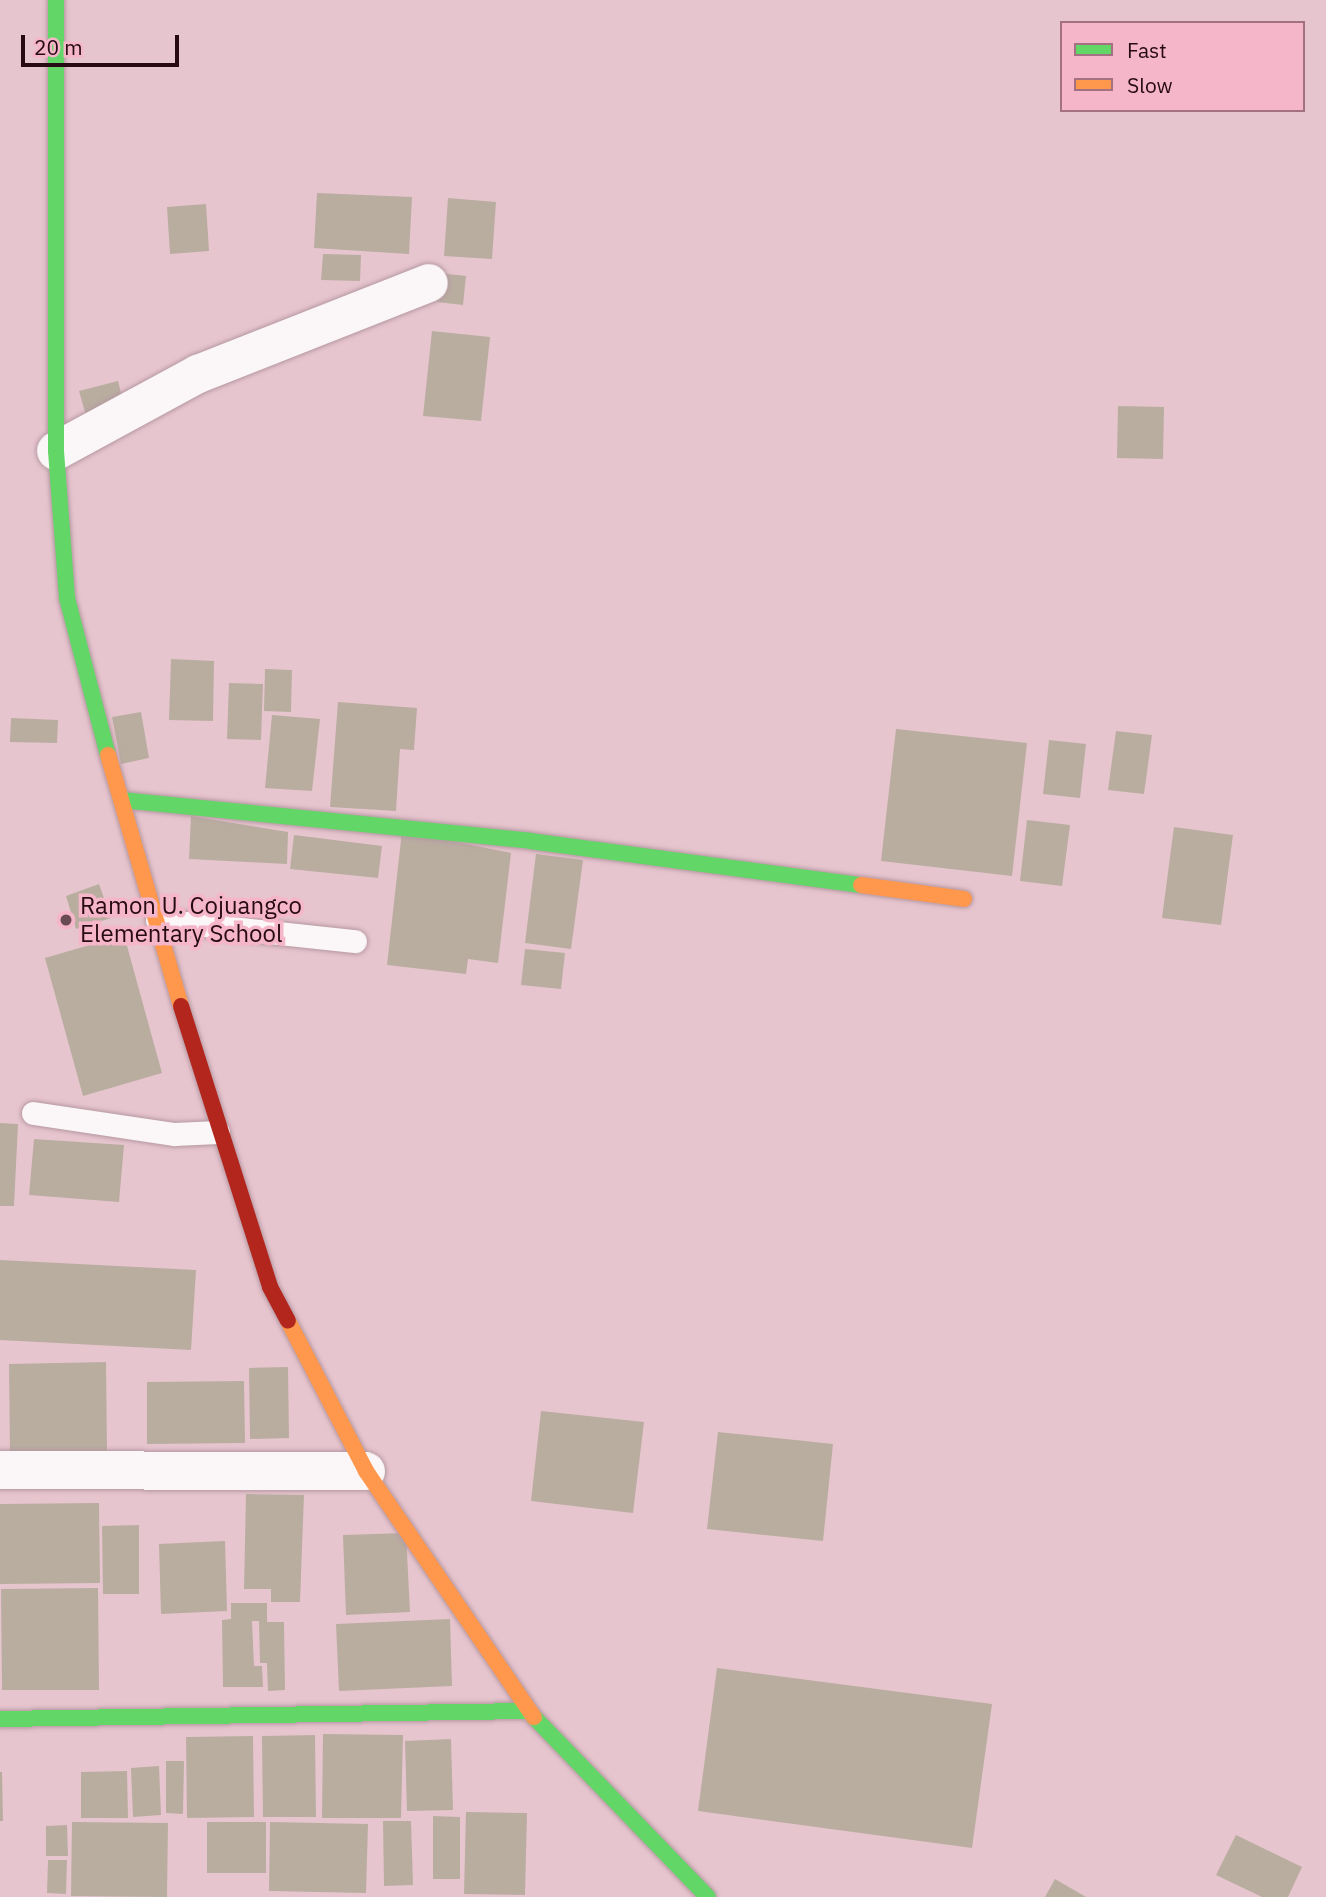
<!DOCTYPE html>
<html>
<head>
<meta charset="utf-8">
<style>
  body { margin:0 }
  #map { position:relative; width:1326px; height:1897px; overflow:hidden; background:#e7c5cf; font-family:"IBM Plex Sans",sans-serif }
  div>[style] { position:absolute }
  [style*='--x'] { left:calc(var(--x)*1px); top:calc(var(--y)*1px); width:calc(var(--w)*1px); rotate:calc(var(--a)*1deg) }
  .building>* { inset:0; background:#b9ada0 }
  .roads { filter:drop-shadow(0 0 2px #b598a1) drop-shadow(0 0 2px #b598a1) }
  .lane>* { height:23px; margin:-11.5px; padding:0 11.5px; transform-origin:11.5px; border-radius:11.5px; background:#fbf6f8 }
  .street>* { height:38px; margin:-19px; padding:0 19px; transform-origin:19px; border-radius:19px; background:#fbf6f8 }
  .fast>* { height:16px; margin:-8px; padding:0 8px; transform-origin:8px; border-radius:8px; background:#63d668 }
  .slow>* { height:16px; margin:-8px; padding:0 8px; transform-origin:8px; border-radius:8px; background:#ff974d }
  .jam>* { height:16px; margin:-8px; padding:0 8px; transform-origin:8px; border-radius:8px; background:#b3261e }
  .dots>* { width:19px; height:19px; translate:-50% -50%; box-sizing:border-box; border:4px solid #f6b6c9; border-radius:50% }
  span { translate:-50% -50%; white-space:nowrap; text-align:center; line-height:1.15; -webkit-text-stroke:7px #f6b6c9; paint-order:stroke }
  .poi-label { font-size:24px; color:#260a14 }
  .left { translate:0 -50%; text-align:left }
  .legend { position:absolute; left:1060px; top:21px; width:245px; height:91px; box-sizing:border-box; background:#f6b6c9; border:2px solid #a37181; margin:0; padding:9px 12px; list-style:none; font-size:21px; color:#260a14 }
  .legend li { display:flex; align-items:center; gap:14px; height:35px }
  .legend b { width:35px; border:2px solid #a37181 }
  .scale { position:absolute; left:21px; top:35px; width:158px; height:32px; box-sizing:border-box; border:4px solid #260a14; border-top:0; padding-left:9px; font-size:21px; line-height:24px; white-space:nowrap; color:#260a14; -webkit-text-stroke:5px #f6b6c9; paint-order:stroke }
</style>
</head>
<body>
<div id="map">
  <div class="building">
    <i style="clip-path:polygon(317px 193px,412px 197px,409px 254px,314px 248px)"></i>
    <i style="clip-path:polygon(448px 198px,496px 202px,492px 259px,444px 256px)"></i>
    <i style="clip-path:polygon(206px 204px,209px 251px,170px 254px,167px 207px)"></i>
    <i style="clip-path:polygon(323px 254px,361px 255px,360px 281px,321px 280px)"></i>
    <i style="clip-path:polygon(439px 273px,466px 276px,463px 305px,437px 302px)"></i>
    <i style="clip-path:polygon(432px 331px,490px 337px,481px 421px,423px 416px)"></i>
    <i style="clip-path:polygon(118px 381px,125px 409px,87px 419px,79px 391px)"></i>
    <i style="clip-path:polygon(1118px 406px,1164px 407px,1163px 459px,1117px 458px)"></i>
    <i style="clip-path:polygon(171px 659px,214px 661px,213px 721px,169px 720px)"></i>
    <i style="clip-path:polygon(265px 669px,292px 670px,291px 712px,264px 711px)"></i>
    <i style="clip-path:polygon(229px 683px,263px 684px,261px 740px,227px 739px)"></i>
    <i style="clip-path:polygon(338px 702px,417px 708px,414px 750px,400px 749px,396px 811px,330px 807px)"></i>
    <i style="clip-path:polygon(141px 712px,149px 758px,121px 764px,112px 717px)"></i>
    <i style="clip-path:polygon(272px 715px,320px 719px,312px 791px,265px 788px)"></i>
    <i style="clip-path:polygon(11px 718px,58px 720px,57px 743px,10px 742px)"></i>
    <i style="clip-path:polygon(896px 729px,1027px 743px,1012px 876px,881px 861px)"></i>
    <i style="clip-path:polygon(1116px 731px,1152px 735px,1144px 794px,1108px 790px)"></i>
    <i style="clip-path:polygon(1049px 740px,1086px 744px,1080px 798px,1043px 794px)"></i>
    <i style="clip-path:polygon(191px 816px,288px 832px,287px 864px,189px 859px)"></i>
    <i style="clip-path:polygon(1027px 820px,1070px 825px,1062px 886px,1020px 881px)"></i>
    <i style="clip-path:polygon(1174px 827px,1233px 835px,1221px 925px,1162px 918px)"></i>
    <i style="clip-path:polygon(402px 831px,511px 853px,498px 963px,468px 959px,466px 974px,387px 965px)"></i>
    <i style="clip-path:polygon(294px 835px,382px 846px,378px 878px,290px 869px)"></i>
    <i style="clip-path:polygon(536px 854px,583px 860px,571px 949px,525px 943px)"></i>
    <i style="clip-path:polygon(99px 884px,111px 918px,76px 929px,66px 896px)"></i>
    <i style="clip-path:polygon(124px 935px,162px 1073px,83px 1096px,45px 958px)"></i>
    <i style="clip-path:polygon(525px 949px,565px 953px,561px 989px,521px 985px)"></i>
    <i style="clip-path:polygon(0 1123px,18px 1124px,14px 1206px,0 1206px)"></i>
    <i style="clip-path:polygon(34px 1139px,124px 1145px,119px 1202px,29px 1195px)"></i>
    <i style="clip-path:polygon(0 1260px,196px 1270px,191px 1350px,0 1340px)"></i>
    <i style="clip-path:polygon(106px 1362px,107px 1453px,10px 1455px,9px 1364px)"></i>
    <i style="clip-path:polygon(288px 1367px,289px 1438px,250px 1439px,249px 1368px)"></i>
    <i style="clip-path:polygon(244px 1381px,245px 1443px,147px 1444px,147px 1382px)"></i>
    <i style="clip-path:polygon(541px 1411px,644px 1422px,633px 1513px,531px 1501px)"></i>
    <i style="clip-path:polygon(718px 1432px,833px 1444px,823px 1541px,707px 1529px)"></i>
    <i style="clip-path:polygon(246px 1494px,304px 1495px,300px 1602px,271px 1602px,271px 1589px,244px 1589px)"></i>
    <i style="clip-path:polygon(99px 1503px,100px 1583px,0 1584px,0 1504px)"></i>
    <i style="clip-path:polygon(139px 1525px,139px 1594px,103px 1594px,102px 1526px)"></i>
    <i style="clip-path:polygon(406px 1533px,410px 1612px,346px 1615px,343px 1535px)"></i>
    <i style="clip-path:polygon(225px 1541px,227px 1611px,161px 1614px,159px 1544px)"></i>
    <i style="clip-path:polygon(98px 1588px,99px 1690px,2px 1690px,1px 1589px)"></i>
    <i style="clip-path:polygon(231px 1603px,267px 1603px,267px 1622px,284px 1622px,285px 1690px,268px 1691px,267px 1663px,260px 1663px,259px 1621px,252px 1621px,254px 1666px,262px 1666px,263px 1687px,223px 1687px,222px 1620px,231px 1619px)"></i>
    <i style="clip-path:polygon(450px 1619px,452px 1686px,339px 1691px,336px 1624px)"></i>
    <i style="clip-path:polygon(717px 1668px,992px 1704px,972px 1848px,698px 1811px)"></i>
    <i style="clip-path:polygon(323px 1734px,403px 1735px,401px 1818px,322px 1818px)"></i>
    <i style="clip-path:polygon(315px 1735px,316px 1817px,263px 1817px,262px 1736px)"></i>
    <i style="clip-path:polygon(253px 1736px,254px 1817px,187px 1818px,186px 1737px)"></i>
    <i style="clip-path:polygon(451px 1739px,453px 1810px,407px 1811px,405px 1741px)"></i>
    <i style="clip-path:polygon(166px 1761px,184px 1761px,183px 1814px,166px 1813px)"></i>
    <i style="clip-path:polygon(159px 1766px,161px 1815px,133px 1817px,131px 1768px)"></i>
    <i style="clip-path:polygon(127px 1771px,128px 1818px,81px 1818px,81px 1772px)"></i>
    <i style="clip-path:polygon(0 1772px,2px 1772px,3px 1821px,0 1821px)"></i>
    <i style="clip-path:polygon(466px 1812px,527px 1813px,525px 1895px,464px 1894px)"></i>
    <i style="clip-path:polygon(433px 1816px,460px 1817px,460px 1879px,433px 1879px)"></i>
    <i style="clip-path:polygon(383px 1821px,411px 1821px,413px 1885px,384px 1886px)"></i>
    <i style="clip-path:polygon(72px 1822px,168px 1823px,167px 1897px,71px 1896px)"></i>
    <i style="clip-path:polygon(207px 1822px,266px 1822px,266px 1873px,207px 1873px)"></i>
    <i style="clip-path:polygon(270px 1822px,368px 1824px,366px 1893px,269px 1891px)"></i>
    <i style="clip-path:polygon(67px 1825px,68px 1856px,46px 1856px,46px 1826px)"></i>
    <i style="clip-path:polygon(1236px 1835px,1302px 1867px,1288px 1897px,1262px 1897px,1216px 1875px)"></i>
    <i style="clip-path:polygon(48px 1860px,67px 1860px,66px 1894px,47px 1893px)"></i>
    <i style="clip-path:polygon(1055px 1879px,1086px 1897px,1045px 1897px)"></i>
  </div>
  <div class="roads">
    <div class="lane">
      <i style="--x:157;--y:920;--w:199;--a:6.1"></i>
      <i style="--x:33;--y:1113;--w:143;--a:8.5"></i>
      <i style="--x:174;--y:1134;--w:44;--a:-2.6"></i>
    </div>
    <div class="street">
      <i style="--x:56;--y:451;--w:162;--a:-28.5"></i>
      <i style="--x:198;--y:374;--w:248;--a:-21.5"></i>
      <i style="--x:0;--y:1470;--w:366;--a:0.2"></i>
    </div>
    <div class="fast">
      <i style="--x:56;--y:0;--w:451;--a:90"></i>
      <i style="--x:56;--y:451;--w:147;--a:85.7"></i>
      <i style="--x:67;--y:598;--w:162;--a:75.4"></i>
      <i style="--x:122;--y:800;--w:410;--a:5.7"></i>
      <i style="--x:530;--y:841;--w:334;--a:7.6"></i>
      <i style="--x:534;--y:1717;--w:250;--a:46"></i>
      <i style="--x:0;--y:1719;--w:528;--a:-0.87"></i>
    </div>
    <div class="slow">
      <i style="--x:108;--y:755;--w:261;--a:73.8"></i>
      <i style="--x:861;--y:885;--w:104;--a:7.7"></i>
      <i style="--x:288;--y:1321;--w:169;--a:62.5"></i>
      <i style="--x:366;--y:1471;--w:298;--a:55.7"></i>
    </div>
    <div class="jam">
      <i style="--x:181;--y:1006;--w:295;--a:72.4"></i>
      <i style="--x:270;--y:1287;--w:38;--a:62"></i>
    </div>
  </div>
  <div class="dots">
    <i style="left:66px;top:920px;background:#6a4b55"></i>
  </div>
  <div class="poi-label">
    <span class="left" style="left:80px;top:920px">Ramon U. Cojuangco<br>Elementary School</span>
  </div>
  <ul class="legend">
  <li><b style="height:9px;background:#63d668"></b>Fast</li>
  <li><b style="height:9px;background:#ff974d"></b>Slow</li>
  </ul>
  <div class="scale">20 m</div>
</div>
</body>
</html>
